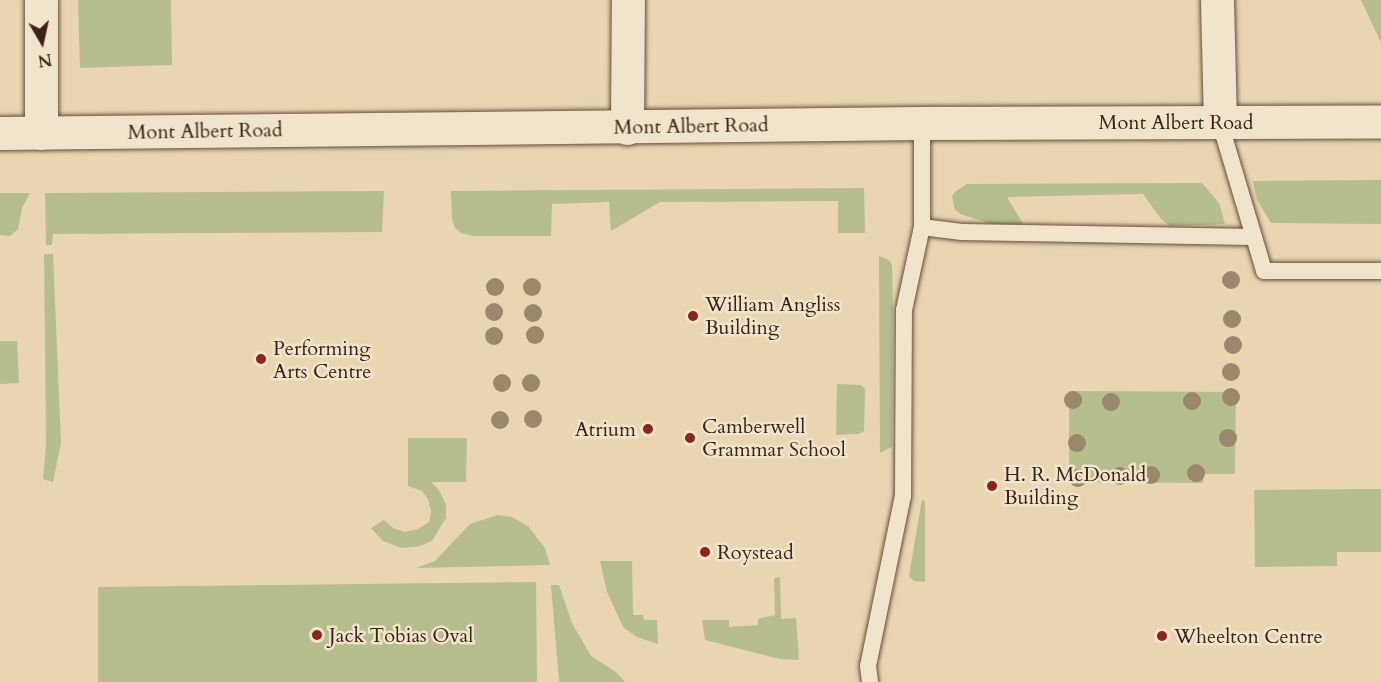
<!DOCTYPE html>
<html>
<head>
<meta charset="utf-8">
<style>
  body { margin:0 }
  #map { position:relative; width:1381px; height:682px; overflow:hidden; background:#e9d6b0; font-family:Cardo,serif }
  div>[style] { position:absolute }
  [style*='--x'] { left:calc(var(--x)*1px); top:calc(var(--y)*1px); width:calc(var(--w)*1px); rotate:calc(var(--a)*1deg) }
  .green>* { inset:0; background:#b5be8c }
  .roads { filter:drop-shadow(0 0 2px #674e3c) drop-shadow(0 0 2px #674e3c) }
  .service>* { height:16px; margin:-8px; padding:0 8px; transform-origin:8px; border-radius:8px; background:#f1e4cc }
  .minor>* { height:33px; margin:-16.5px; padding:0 16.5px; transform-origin:16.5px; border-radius:16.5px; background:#f1e4cc }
  .secondary>* { height:33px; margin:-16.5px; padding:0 16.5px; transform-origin:16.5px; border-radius:16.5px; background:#f1e4cc }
  .trees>* { width:18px; height:18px; margin:-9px; border-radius:50%; background:#9a886c }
  .dots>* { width:16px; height:16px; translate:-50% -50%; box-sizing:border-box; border:3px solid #f1e4cc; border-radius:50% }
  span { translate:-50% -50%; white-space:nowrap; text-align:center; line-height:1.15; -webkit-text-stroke:5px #f1e4cc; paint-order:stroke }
  .street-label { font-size:20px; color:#3c2116 }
  .poi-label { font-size:20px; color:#3c2116 }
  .left { translate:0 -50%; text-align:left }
  .right { translate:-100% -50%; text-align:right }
  .north { position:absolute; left:12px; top:12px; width:60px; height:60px; -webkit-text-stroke:4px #f1e4cc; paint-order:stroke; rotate:171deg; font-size:16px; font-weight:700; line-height:24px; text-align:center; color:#3c2116 }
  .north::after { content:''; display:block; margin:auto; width:21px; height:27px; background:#3c2116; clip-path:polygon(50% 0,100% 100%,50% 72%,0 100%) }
</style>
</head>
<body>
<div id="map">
  <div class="green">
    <i style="clip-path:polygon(78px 0,171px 0,172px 65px,80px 68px)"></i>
    <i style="clip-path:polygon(1361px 0,1381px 0,1381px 43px)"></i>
    <i style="clip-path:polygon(1381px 180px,1381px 224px,1271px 223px,1257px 200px,1253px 181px)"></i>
    <i style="clip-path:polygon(1202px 183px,1219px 203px,1225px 224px,1170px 226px,1161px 219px,1143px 194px,1007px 197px,1023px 224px,998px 226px,960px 214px,955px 210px,952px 196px,956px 191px,967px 184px)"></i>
    <i style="clip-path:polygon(864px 188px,865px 233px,838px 233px,838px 201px,660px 202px,611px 231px,609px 202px,552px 204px,551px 236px,473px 236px,461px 233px,455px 228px,452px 219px,451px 191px)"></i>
    <i style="clip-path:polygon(384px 191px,382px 232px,53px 234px,52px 245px,46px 245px,45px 193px)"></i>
    <i style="clip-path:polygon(0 193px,30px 193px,22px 208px,18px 229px,10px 236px,0 235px)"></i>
    <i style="clip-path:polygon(44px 254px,53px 254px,61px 443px,53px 482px,43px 479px,46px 445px)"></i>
    <i style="clip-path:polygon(879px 256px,889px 260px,892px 265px,893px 309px,892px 447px,880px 453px)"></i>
    <i style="clip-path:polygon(0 341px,17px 341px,19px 383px,0 384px)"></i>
    <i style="clip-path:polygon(837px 384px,861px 385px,865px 389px,864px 431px,859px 434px,836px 435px)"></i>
    <i style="clip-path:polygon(1069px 391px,1236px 392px,1235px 474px,1204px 474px,1203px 483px,1069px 482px)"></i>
    <i style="clip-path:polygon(408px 438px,467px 438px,466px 482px,431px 482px,439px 490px,446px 505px,446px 518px,432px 541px,420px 546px,402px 548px,383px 541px,371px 528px,384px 520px,393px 528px,405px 532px,418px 529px,429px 522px,431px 512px,428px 499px,422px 491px,408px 486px)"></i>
    <i style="clip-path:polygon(1381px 489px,1381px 552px,1337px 552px,1337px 566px,1255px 567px,1254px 490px)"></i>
    <i style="clip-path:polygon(922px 500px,925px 501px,925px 582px,914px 581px,909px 576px)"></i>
    <i style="clip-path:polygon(498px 515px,512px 517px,528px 526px,545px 548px,550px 565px,416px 568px,435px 561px,470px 524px)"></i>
    <i style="clip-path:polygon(600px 561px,632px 561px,633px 615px,643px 615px,644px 620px,657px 620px,658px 644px,637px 637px,623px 627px,607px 592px)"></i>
    <i style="clip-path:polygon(780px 577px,781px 619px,796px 618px,799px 660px,780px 659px,705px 640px,702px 620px,729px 620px,729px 627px,758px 625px,758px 619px,775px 615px,774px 578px)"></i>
    <i style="clip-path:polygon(536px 582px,537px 682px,98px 682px,98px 587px)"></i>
    <i style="clip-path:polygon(551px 585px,559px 585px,572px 623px,591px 656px,616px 672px,625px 682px,559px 682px)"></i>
  </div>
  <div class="roads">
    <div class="service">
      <i style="--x:1220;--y:123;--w:154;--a:73.4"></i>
      <i style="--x:1264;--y:271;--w:117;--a:0"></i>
      <i style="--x:922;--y:227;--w:40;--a:7.1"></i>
      <i style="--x:962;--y:232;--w:292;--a:1"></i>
      <i style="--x:870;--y:682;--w:16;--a:-97"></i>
      <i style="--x:868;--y:666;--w:174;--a:-78.4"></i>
      <i style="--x:903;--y:496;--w:186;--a:-89.7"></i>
      <i style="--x:904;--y:310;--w:85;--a:-77.8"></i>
      <i style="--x:922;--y:227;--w:104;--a:-90"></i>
    </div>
    <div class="minor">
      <i style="--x:41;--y:0;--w:133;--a:90"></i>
      <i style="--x:1217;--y:0;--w:123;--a:88.6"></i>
      <i style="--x:627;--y:128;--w:128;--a:-89.6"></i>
    </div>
    <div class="secondary">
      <i style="--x:0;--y:133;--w:922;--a:-0.62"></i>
      <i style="--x:922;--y:123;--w:459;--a:-0.2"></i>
    </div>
  </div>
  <div class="trees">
    <i style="left:1231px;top:280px"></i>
    <i style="left:495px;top:287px"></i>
    <i style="left:532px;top:287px"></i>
    <i style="left:494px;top:312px"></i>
    <i style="left:533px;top:313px"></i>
    <i style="left:1232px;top:319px"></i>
    <i style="left:535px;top:335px"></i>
    <i style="left:494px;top:336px"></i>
    <i style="left:1233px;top:345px"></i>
    <i style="left:1231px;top:372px"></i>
    <i style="left:502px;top:383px"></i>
    <i style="left:531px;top:383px"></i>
    <i style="left:1231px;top:397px"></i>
    <i style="left:1073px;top:400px"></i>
    <i style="left:1192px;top:401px"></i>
    <i style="left:1111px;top:402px"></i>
    <i style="left:533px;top:419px"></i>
    <i style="left:500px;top:420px"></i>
    <i style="left:1228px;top:438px"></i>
    <i style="left:1077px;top:443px"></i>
    <i style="left:1196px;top:473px"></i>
    <i style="left:1151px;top:475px"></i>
    <i style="left:1120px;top:476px"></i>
    <i style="left:1078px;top:478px"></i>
  </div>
  <div class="dots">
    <i style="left:693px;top:316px;background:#8f2418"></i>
    <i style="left:261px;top:359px;background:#8f2418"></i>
    <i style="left:648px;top:429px;background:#8f2418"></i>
    <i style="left:690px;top:438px;background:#8f2418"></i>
    <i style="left:992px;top:486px;background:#8f2418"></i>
    <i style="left:705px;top:552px;background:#8f2418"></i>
    <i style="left:317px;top:635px;background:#8f2418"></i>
    <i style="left:1162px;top:636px;background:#8f2418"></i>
  </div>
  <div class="street-label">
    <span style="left:1176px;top:122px">Mont Albert Road</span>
    <span style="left:691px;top:126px;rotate:-1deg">Mont Albert Road</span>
    <span style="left:205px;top:131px;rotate:-1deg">Mont Albert Road</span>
  </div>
  <div class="poi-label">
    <span class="left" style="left:705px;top:316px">William Angliss<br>Building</span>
    <span class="left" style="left:273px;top:360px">Performing<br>Arts Centre</span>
    <span class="left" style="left:702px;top:438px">Camberwell<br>Grammar School</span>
    <span class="right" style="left:636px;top:429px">Atrium</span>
    <span class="left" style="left:1004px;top:486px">H. R. McDonald<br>Building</span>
    <span class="left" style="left:717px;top:552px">Roystead</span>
    <span class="left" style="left:329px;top:635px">Jack Tobias Oval</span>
    <span class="left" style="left:1174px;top:636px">Wheelton Centre</span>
  </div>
  <div class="north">N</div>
</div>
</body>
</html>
